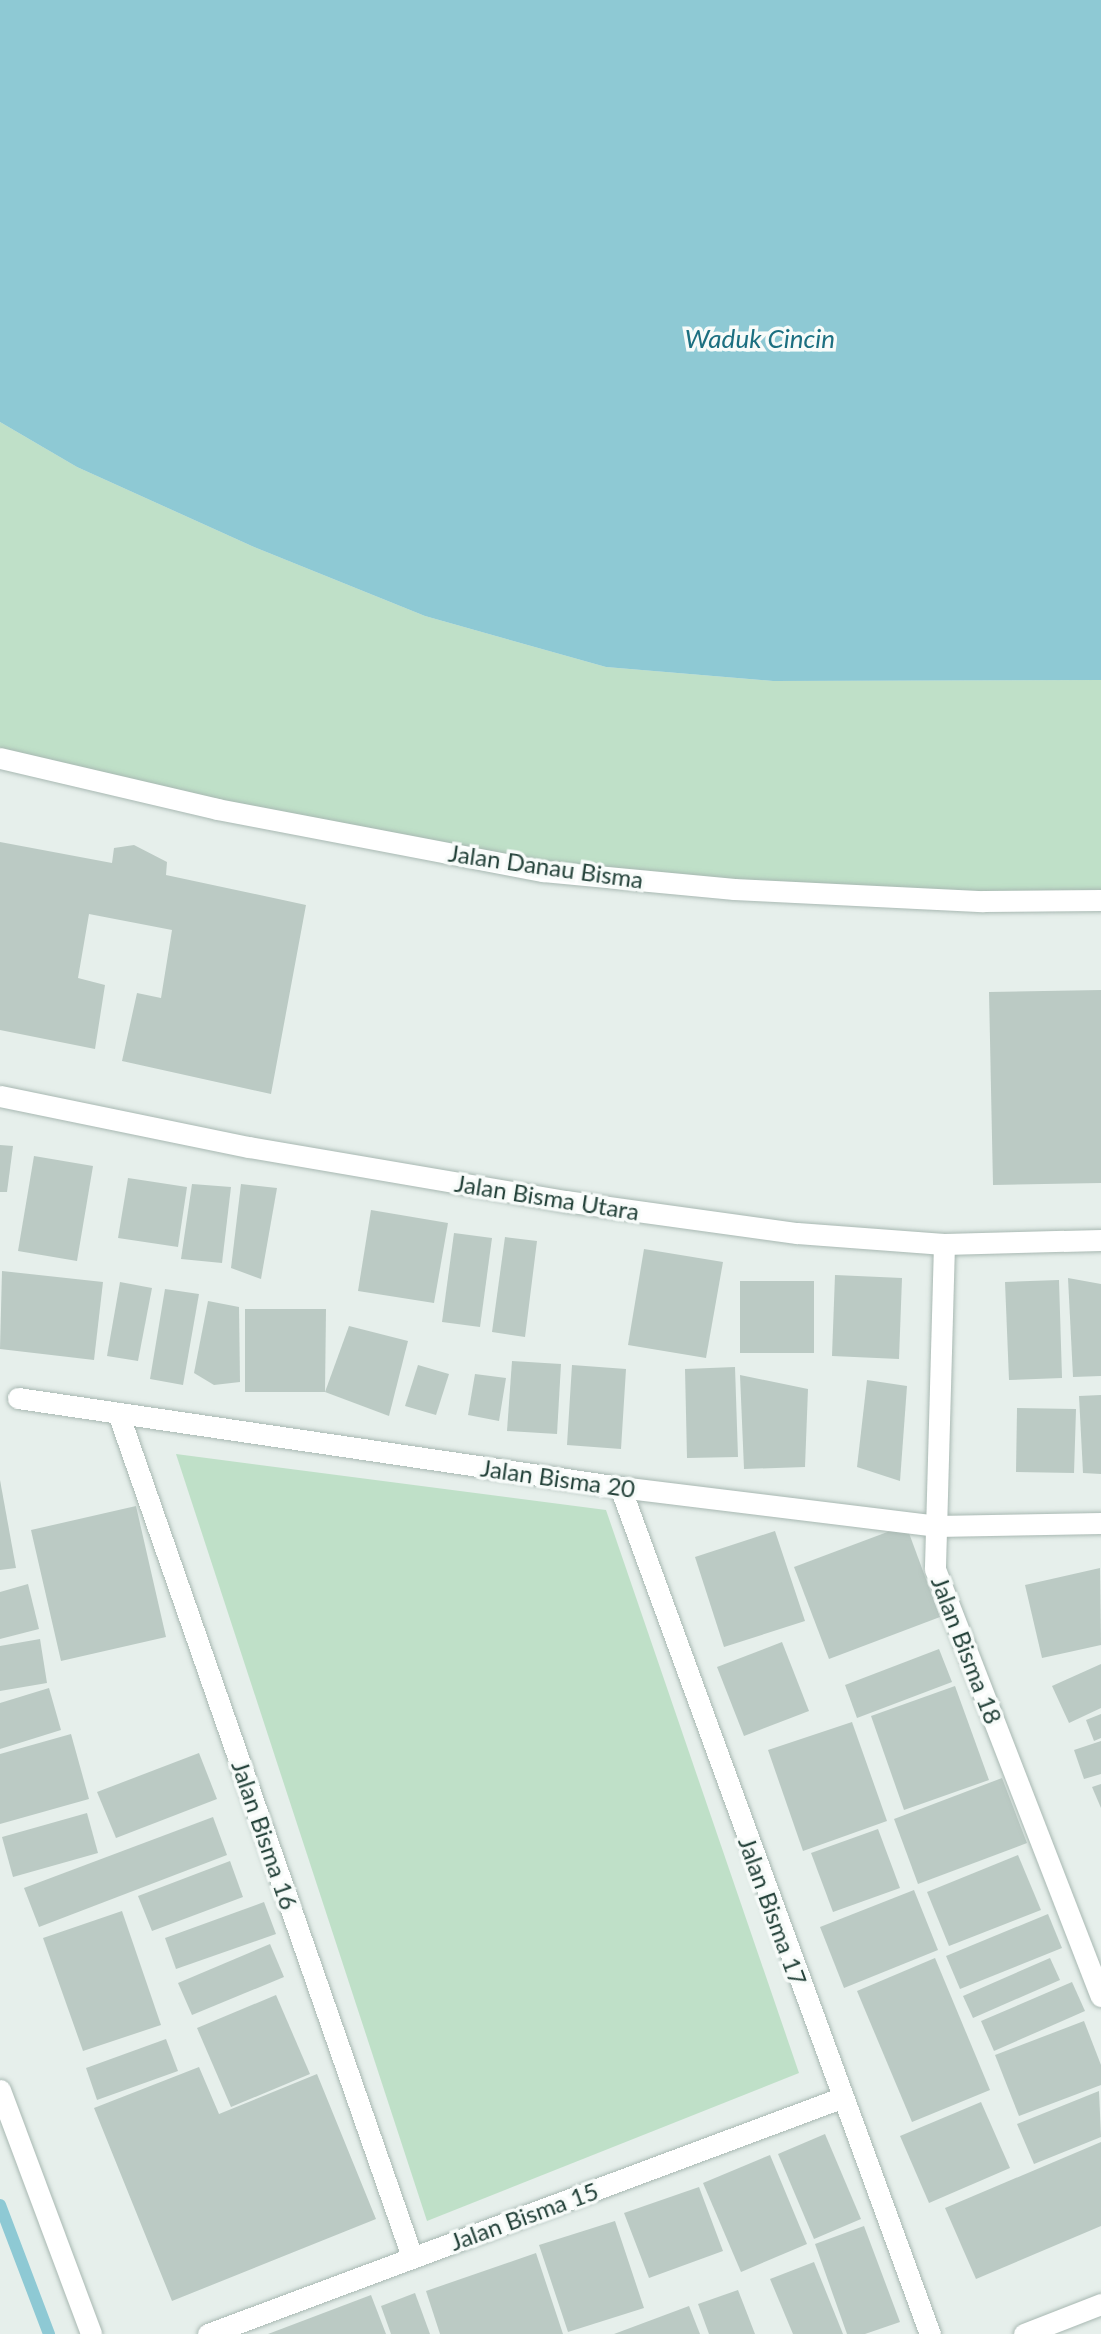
<!DOCTYPE html>
<html>
<head>
<meta charset="utf-8">
<style>
  body { margin:0 }
  #map { position:relative; width:1101px; height:2334px; overflow:hidden; background:#e6efeb; font-family:Lato,sans-serif }
  div>[style] { position:absolute }
  [style*='--x'] { left:calc(var(--x)*1px); top:calc(var(--y)*1px); width:calc(var(--w)*1px); rotate:calc(var(--a)*1deg) }
  .green>* { inset:0; background:#bfe0c8 }
  .water>* { inset:0; background:#8ec9d4 }
  .stream>* { height:12px; margin:-6px; padding:0 6px; transform-origin:6px; border-radius:6px; background:#8ec9d4 }
  .building>* { inset:0; background:#bbcac4 }
  .roads { filter:drop-shadow(0 0 2px #a8b8b2) drop-shadow(0 0 2px #a8b8b2) }
  .minor>* { height:21px; margin:-10.5px; padding:0 10.5px; transform-origin:10.5px; border-radius:10.5px; background:#fff }
  .tertiary>* { height:21px; margin:-10.5px; padding:0 10.5px; transform-origin:10.5px; border-radius:10.5px; background:#fff }
  span { translate:-50% -50%; white-space:nowrap; text-align:center; line-height:1.15; -webkit-text-stroke:7px #f7fbf9; paint-order:stroke }
  .street-label { font-size:24px; color:#24423a }
  .water-label { font-size:26px; color:#1c6f80; font-style:italic }
</style>
</head>
<body>
<div id="map">
  <div class="green">
    <i style="clip-path:polygon(0 422px,77px 467px,254px 547px,425px 616px,606px 667px,773px 681px,1101px 680px,1101px 898px,543px 871px,0 756px)"></i>
    <i style="clip-path:polygon(176px 1454px,606px 1510px,799px 2073px,427px 2221px)"></i>
  </div>
  <div class="water">
    <i style="clip-path:polygon(0 0,1101px 0,1101px 680px,773px 681px,606px 667px,425px 616px,254px 547px,77px 467px,0 422px)"></i>
  </div>
  <div class="stream">
    <i style="--x:0;--y:2205;--w:138;--a:69.2"></i>
  </div>
  <div class="building">
    <i style="clip-path:polygon(0 842px,112px 863px,114px 848px,134px 845px,167px 862px,166px 875px,306px 905px,271px 1094px,122px 1061px,137px 993px,161px 998px,172px 930px,89px 914px,78px 978px,105px 985px,95px 1049px,0 1030px)"></i>
    <i style="clip-path:polygon(1101px 990px,1101px 1183px,993px 1185px,989px 992px)"></i>
    <i style="clip-path:polygon(0 1145px,13px 1146px,7px 1192px,0 1192px)"></i>
    <i style="clip-path:polygon(34px 1156px,93px 1166px,77px 1261px,18px 1251px)"></i>
    <i style="clip-path:polygon(128px 1178px,187px 1187px,178px 1247px,118px 1238px)"></i>
    <i style="clip-path:polygon(192px 1184px,231px 1187px,222px 1263px,181px 1259px)"></i>
    <i style="clip-path:polygon(241px 1184px,277px 1188px,261px 1279px,231px 1268px)"></i>
    <i style="clip-path:polygon(371px 1210px,448px 1223px,434px 1303px,358px 1291px)"></i>
    <i style="clip-path:polygon(454px 1233px,492px 1238px,480px 1327px,442px 1322px)"></i>
    <i style="clip-path:polygon(505px 1237px,537px 1241px,525px 1337px,492px 1332px)"></i>
    <i style="clip-path:polygon(644px 1249px,723px 1262px,706px 1358px,628px 1345px)"></i>
    <i style="clip-path:polygon(2px 1271px,103px 1282px,94px 1360px,0 1349px)"></i>
    <i style="clip-path:polygon(835px 1275px,902px 1278px,899px 1359px,832px 1356px)"></i>
    <i style="clip-path:polygon(1068px 1278px,1101px 1284px,1101px 1376px,1073px 1377px)"></i>
    <i style="clip-path:polygon(1059px 1280px,1062px 1378px,1009px 1380px,1005px 1282px)"></i>
    <i style="clip-path:polygon(740px 1281px,814px 1281px,814px 1353px,740px 1353px)"></i>
    <i style="clip-path:polygon(120px 1282px,152px 1288px,138px 1361px,107px 1356px)"></i>
    <i style="clip-path:polygon(165px 1289px,199px 1294px,183px 1385px,150px 1379px)"></i>
    <i style="clip-path:polygon(208px 1301px,239px 1307px,240px 1382px,214px 1385px,194px 1373px)"></i>
    <i style="clip-path:polygon(245px 1309px,326px 1309px,325px 1392px,245px 1392px)"></i>
    <i style="clip-path:polygon(349px 1326px,408px 1341px,389px 1416px,325px 1392px)"></i>
    <i style="clip-path:polygon(512px 1361px,561px 1364px,557px 1434px,507px 1431px)"></i>
    <i style="clip-path:polygon(418px 1365px,449px 1374px,436px 1415px,405px 1406px)"></i>
    <i style="clip-path:polygon(572px 1365px,626px 1369px,621px 1449px,567px 1445px)"></i>
    <i style="clip-path:polygon(735px 1367px,738px 1457px,687px 1458px,685px 1369px)"></i>
    <i style="clip-path:polygon(475px 1374px,506px 1378px,499px 1421px,468px 1415px)"></i>
    <i style="clip-path:polygon(740px 1375px,808px 1389px,805px 1467px,744px 1469px)"></i>
    <i style="clip-path:polygon(867px 1380px,907px 1386px,900px 1481px,857px 1467px)"></i>
    <i style="clip-path:polygon(1101px 1395px,1101px 1474px,1083px 1473px,1079px 1396px)"></i>
    <i style="clip-path:polygon(1017px 1408px,1076px 1409px,1074px 1473px,1016px 1472px)"></i>
    <i style="clip-path:polygon(0 1480px,16px 1568px,0 1570px)"></i>
    <i style="clip-path:polygon(136px 1506px,166px 1637px,61px 1661px,31px 1530px)"></i>
    <i style="clip-path:polygon(906px 1525px,940px 1617px,829px 1659px,794px 1567px)"></i>
    <i style="clip-path:polygon(775px 1531px,805px 1621px,724px 1647px,695px 1557px)"></i>
    <i style="clip-path:polygon(1100px 1568px,1101px 1645px,1042px 1658px,1025px 1585px)"></i>
    <i style="clip-path:polygon(28px 1584px,39px 1629px,0 1639px,0 1592px)"></i>
    <i style="clip-path:polygon(40px 1639px,47px 1683px,0 1691px,0 1646px)"></i>
    <i style="clip-path:polygon(782px 1642px,809px 1711px,744px 1736px,717px 1667px)"></i>
    <i style="clip-path:polygon(939px 1649px,952px 1682px,857px 1718px,845px 1685px)"></i>
    <i style="clip-path:polygon(1101px 1664px,1101px 1708px,1069px 1723px,1052px 1686px)"></i>
    <i style="clip-path:polygon(955px 1686px,989px 1780px,904px 1810px,871px 1716px)"></i>
    <i style="clip-path:polygon(49px 1688px,61px 1730px,0 1749px,0 1703px)"></i>
    <i style="clip-path:polygon(1101px 1714px,1101px 1738px,1094px 1741px,1086px 1720px)"></i>
    <i style="clip-path:polygon(852px 1722px,887px 1821px,803px 1851px,768px 1750px)"></i>
    <i style="clip-path:polygon(71px 1734px,89px 1799px,0 1824px,0 1754px)"></i>
    <i style="clip-path:polygon(1101px 1741px,1101px 1774px,1084px 1779px,1074px 1750px)"></i>
    <i style="clip-path:polygon(199px 1753px,217px 1799px,116px 1838px,97px 1792px)"></i>
    <i style="clip-path:polygon(1002px 1778px,1027px 1843px,918px 1884px,894px 1819px)"></i>
    <i style="clip-path:polygon(1101px 1784px,1101px 1808px,1092px 1787px)"></i>
    <i style="clip-path:polygon(87px 1813px,98px 1853px,13px 1877px,2px 1837px)"></i>
    <i style="clip-path:polygon(213px 1817px,227px 1855px,39px 1927px,24px 1888px)"></i>
    <i style="clip-path:polygon(878px 1829px,900px 1888px,833px 1912px,811px 1853px)"></i>
    <i style="clip-path:polygon(1018px 1855px,1041px 1910px,949px 1946px,927px 1892px)"></i>
    <i style="clip-path:polygon(230px 1861px,243px 1897px,152px 1931px,138px 1896px)"></i>
    <i style="clip-path:polygon(914px 1890px,938px 1950px,844px 1988px,820px 1927px)"></i>
    <i style="clip-path:polygon(264px 1902px,276px 1934px,176px 1969px,165px 1938px)"></i>
    <i style="clip-path:polygon(122px 1911px,161px 2025px,83px 2051px,43px 1938px)"></i>
    <i style="clip-path:polygon(1048px 1914px,1062px 1948px,960px 1989px,946px 1956px)"></i>
    <i style="clip-path:polygon(270px 1944px,284px 1977px,192px 2015px,178px 1983px)"></i>
    <i style="clip-path:polygon(935px 1958px,990px 2090px,912px 2122px,857px 1991px)"></i>
    <i style="clip-path:polygon(1050px 1958px,1060px 1980px,973px 2018px,963px 1996px)"></i>
    <i style="clip-path:polygon(1072px 1982px,1085px 2011px,994px 2051px,981px 2021px)"></i>
    <i style="clip-path:polygon(276px 1995px,310px 2074px,231px 2107px,197px 2028px)"></i>
    <i style="clip-path:polygon(1084px 2021px,1101px 2065px,1101px 2085px,1019px 2116px,995px 2055px)"></i>
    <i style="clip-path:polygon(166px 2039px,178px 2071px,97px 2100px,86px 2068px)"></i>
    <i style="clip-path:polygon(199px 2067px,219px 2114px,317px 2074px,376px 2219px,172px 2301px,94px 2108px)"></i>
    <i style="clip-path:polygon(1099px 2091px,1101px 2137px,1034px 2164px,1017px 2124px)"></i>
    <i style="clip-path:polygon(981px 2102px,1010px 2168px,929px 2203px,900px 2136px)"></i>
    <i style="clip-path:polygon(825px 2134px,861px 2219px,814px 2239px,778px 2154px)"></i>
    <i style="clip-path:polygon(1101px 2142px,1101px 2226px,976px 2279px,945px 2208px)"></i>
    <i style="clip-path:polygon(770px 2155px,807px 2244px,741px 2272px,703px 2183px)"></i>
    <i style="clip-path:polygon(699px 2187px,723px 2251px,649px 2278px,624px 2213px)"></i>
    <i style="clip-path:polygon(615px 2221px,644px 2308px,568px 2332px,539px 2245px)"></i>
    <i style="clip-path:polygon(864px 2226px,900px 2322px,865px 2334px,847px 2334px,815px 2244px)"></i>
    <i style="clip-path:polygon(536px 2253px,563px 2334px,440px 2334px,426px 2291px)"></i>
    <i style="clip-path:polygon(814px 2262px,843px 2334px,793px 2334px,770px 2279px)"></i>
    <i style="clip-path:polygon(738px 2290px,755px 2334px,709px 2334px,698px 2304px)"></i>
    <i style="clip-path:polygon(415px 2293px,430px 2334px,391px 2334px,381px 2306px)"></i>
    <i style="clip-path:polygon(371px 2295px,386px 2334px,268px 2334px)"></i>
    <i style="clip-path:polygon(689px 2306px,700px 2334px,614px 2334px)"></i>
  </div>
  <div class="roads">
    <div class="minor">
      <i style="--x:0;--y:1096;--w:254;--a:11.6"></i>
      <i style="--x:249;--y:1147;--w:321;--a:9.7"></i>
      <i style="--x:565;--y:1201;--w:234;--a:7.9"></i>
      <i style="--x:797;--y:1233;--w:147;--a:4.3"></i>
      <i style="--x:944;--y:1244;--w:157;--a:-1.5"></i>
      <i style="--x:944;--y:1244;--w:325;--a:91.6"></i>
      <i style="--x:935;--y:1569;--w:458;--a:68.8"></i>
      <i style="--x:18;--y:1398;--w:609;--a:8.41"></i>
      <i style="--x:620;--y:1487;--w:318;--a:7"></i>
      <i style="--x:936;--y:1526;--w:165;--a:-1"></i>
      <i style="--x:118;--y:1413;--w:894;--a:70.79"></i>
      <i style="--x:620;--y:1487;--w:902;--a:69.9"></i>
      <i style="--x:0;--y:2090;--w:260;--a:69.5"></i>
      <i style="--x:208;--y:2334;--w:676;--a:-20.45"></i>
      <i style="--x:1024;--y:2334;--w:83;--a:-21.3"></i>
    </div>
    <div class="tertiary">
      <i style="--x:0;--y:758;--w:223;--a:13.2"></i>
      <i style="--x:217;--y:809;--w:332;--a:10.8"></i>
      <i style="--x:543;--y:871;--w:192;--a:5.4"></i>
      <i style="--x:734;--y:889;--w:249;--a:2.8"></i>
      <i style="--x:983;--y:901;--w:118;--a:-0.5"></i>
    </div>
  </div>
  <div class="street-label">
    <span style="left:546px;top:866px;rotate:8deg">Jalan Danau Bisma</span>
    <span style="left:547px;top:1197px;rotate:9deg">Jalan Bisma Utara</span>
    <span style="left:558px;top:1478px;rotate:8deg">Jalan Bisma 20</span>
    <span style="left:967px;top:1650px;rotate:69deg">Jalan Bisma 18</span>
    <span style="left:265px;top:1835px;rotate:71deg">Jalan Bisma 16</span>
    <span style="left:773px;top:1911px;rotate:70deg">Jalan Bisma 17</span>
    <span style="left:524px;top:2216px;rotate:-20deg">Jalan Bisma 15</span>
  </div>
  <div class="water-label">
    <span style="left:760px;top:339px">Waduk Cincin</span>
  </div>
</div>
</body>
</html>
